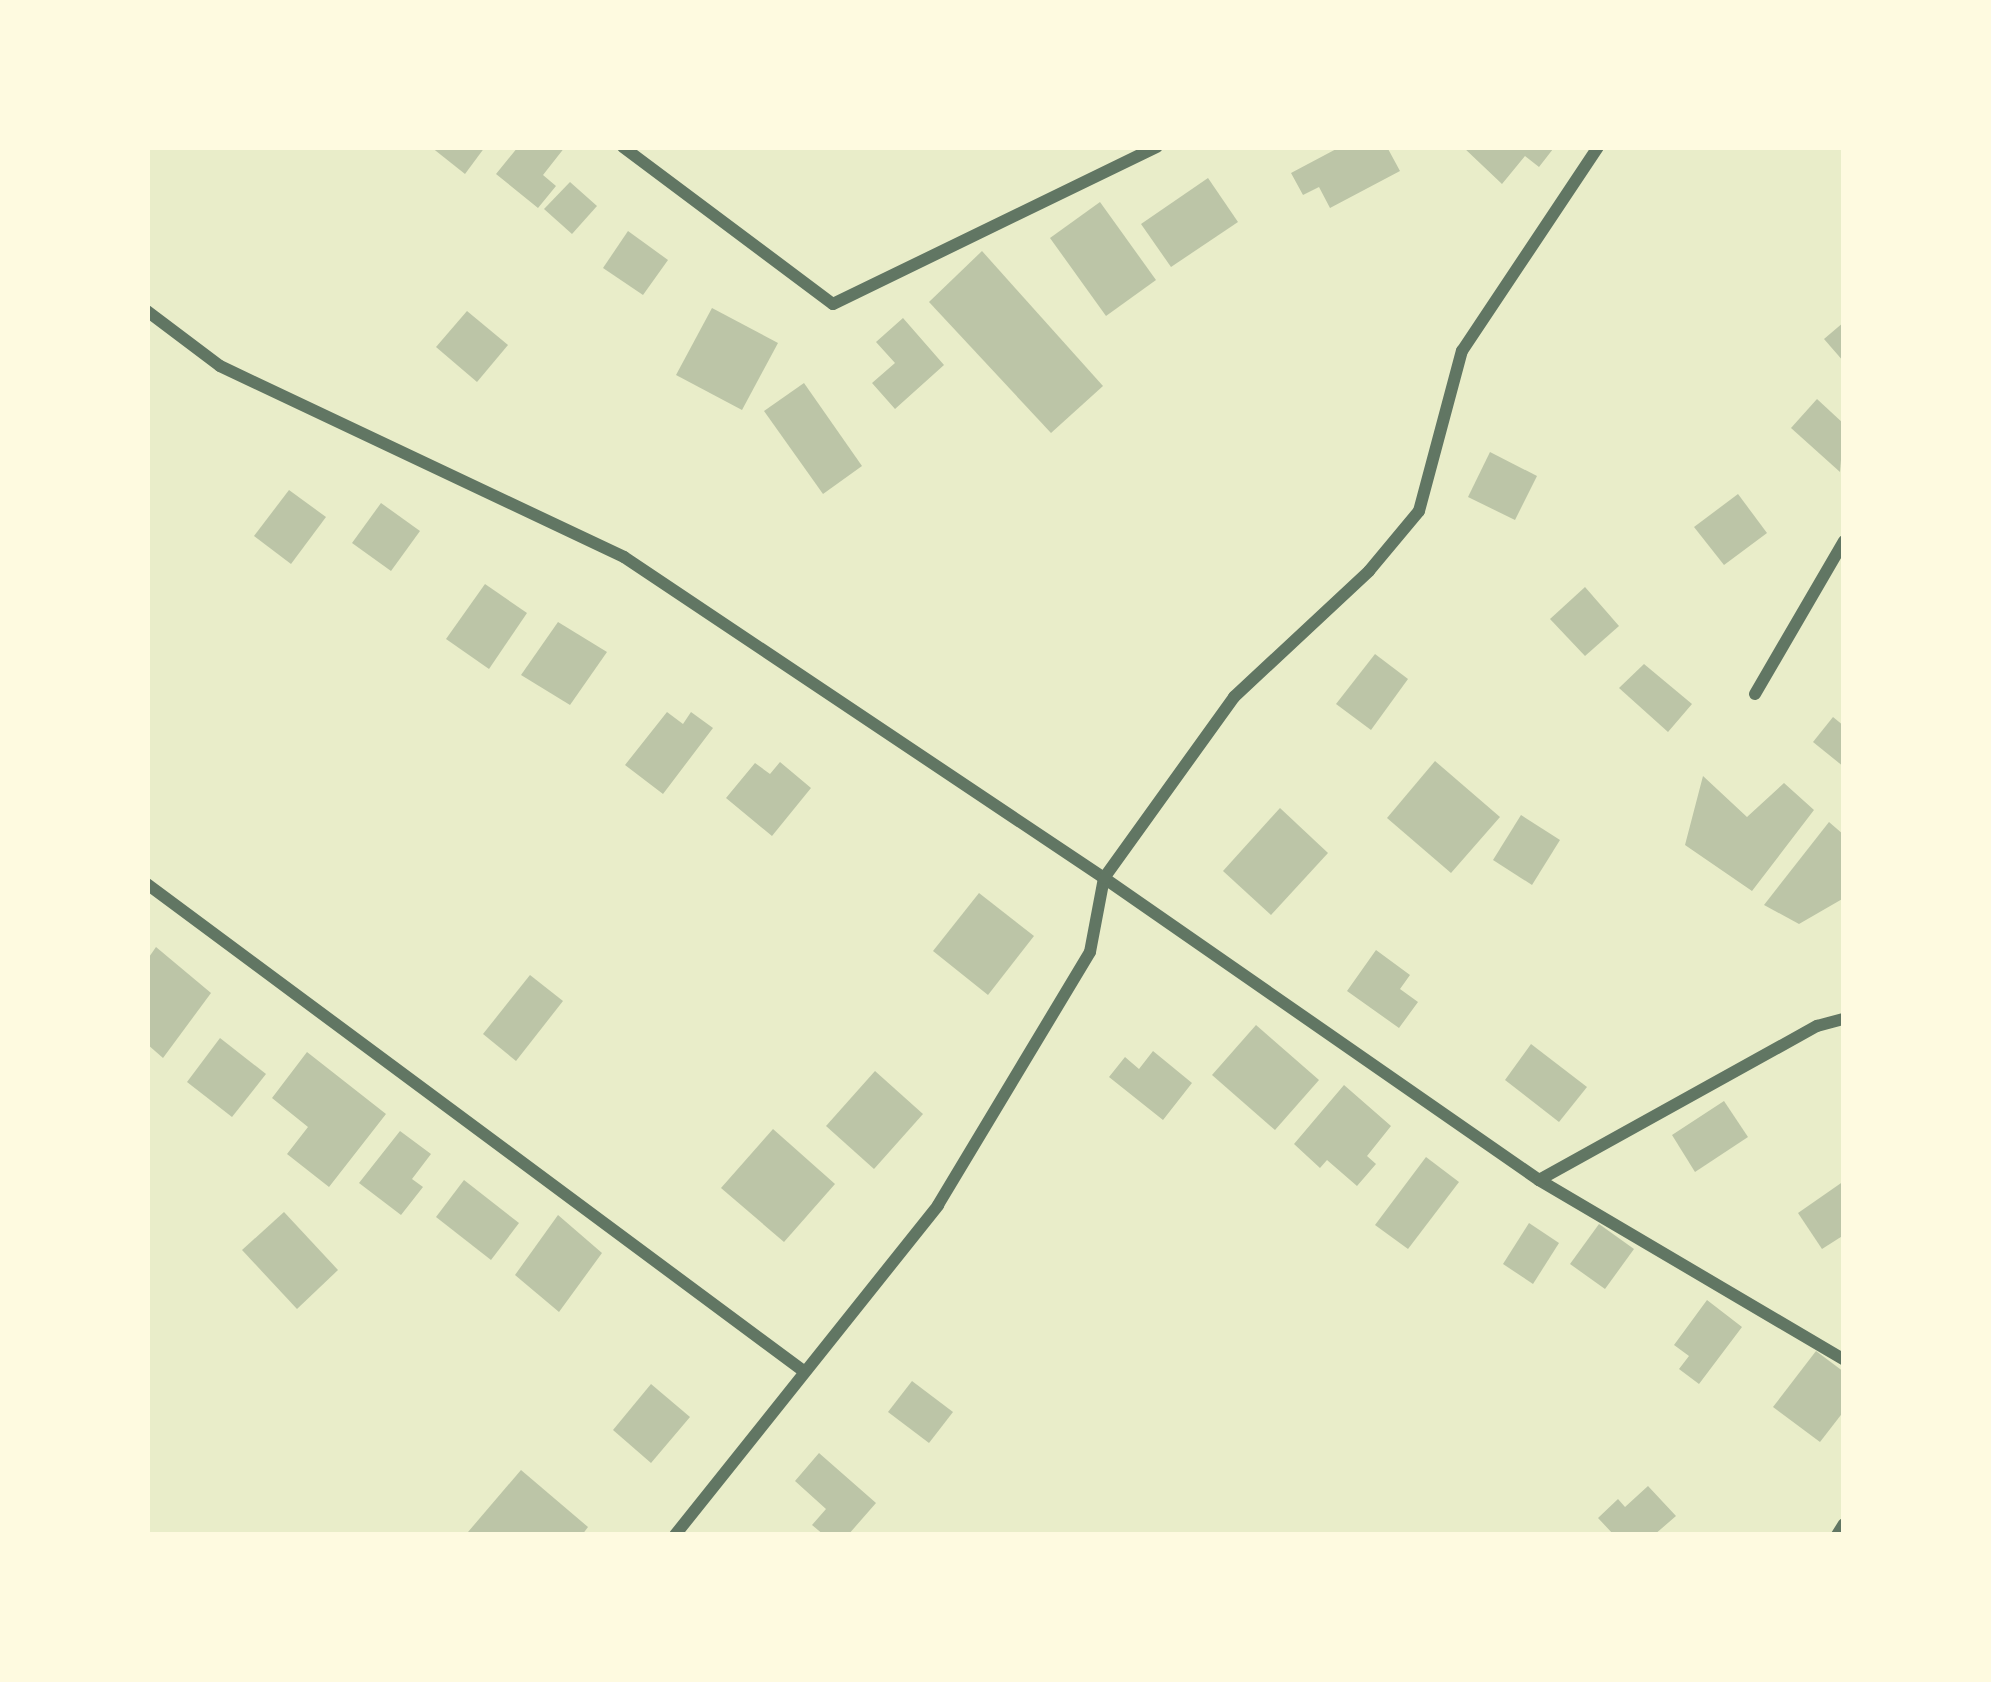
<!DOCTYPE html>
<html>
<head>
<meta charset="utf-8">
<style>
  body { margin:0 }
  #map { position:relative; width:1991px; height:1682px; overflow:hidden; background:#e9edc9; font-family:Lato,sans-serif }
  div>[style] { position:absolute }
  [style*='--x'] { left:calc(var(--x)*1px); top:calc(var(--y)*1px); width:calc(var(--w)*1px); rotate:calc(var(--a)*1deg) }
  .building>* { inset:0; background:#bcc5a7 }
  .minor>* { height:12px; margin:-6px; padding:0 6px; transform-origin:6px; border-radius:6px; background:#617663 }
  span { translate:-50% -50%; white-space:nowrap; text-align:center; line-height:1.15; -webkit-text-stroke:9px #fefae0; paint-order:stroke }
  .frame { position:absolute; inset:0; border:150px solid #fefae0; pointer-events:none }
</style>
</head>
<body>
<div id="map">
  <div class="building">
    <i style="clip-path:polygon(431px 147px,485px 147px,465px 174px)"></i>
    <i style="clip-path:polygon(518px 147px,565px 147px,543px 175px,556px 186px,538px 208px,496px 174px)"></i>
    <i style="clip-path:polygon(1340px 147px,1387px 147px,1400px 171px,1330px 208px,1319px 187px,1303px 195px,1291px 173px)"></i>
    <i style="clip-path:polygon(1463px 147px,1551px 147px,1553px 149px,1539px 167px,1525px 156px,1502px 184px)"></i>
    <i style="clip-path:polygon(1208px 178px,1238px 222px,1171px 267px,1141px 224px)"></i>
    <i style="clip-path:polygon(570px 182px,597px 206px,572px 234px,544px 209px)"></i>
    <i style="clip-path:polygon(1100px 202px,1156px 280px,1106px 316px,1050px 238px)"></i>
    <i style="clip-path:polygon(628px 231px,668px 260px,643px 295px,603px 268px)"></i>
    <i style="clip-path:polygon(982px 251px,1103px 386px,1051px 433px,929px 302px)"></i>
    <i style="clip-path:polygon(712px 308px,778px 343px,742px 410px,676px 375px)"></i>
    <i style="clip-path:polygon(467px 311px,508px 345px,477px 382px,436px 347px)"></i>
    <i style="clip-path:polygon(903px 318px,944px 365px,895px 409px,872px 383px,895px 363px,876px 342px)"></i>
    <i style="clip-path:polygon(1844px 322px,1844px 362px,1824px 339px)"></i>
    <i style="clip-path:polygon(804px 383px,862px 466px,823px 494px,764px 411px)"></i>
    <i style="clip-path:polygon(1817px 399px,1844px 424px,1840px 472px,1791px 428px)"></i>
    <i style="clip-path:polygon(1490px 452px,1537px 476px,1515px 520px,1468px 497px)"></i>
    <i style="clip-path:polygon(289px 490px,326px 517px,291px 564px,254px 536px)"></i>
    <i style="clip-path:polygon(1738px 494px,1767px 533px,1724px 565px,1694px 527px)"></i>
    <i style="clip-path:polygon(381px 503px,420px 531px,391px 571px,352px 543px)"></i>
    <i style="clip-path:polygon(485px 584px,527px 613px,489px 669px,446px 639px)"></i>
    <i style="clip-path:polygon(1585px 587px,1619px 626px,1585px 656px,1550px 619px)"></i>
    <i style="clip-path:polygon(558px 622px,607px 652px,570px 705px,521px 675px)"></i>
    <i style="clip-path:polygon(1375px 654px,1408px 679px,1371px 730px,1336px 704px)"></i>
    <i style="clip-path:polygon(1644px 664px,1692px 704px,1668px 732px,1619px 688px)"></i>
    <i style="clip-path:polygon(667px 712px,683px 724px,691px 712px,713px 728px,663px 794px,625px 765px)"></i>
    <i style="clip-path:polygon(1833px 717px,1844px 726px,1844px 767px,1813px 742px)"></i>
    <i style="clip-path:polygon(1435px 761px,1500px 817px,1451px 873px,1387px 818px)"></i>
    <i style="clip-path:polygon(780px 762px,811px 788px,772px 836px,726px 798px,755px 763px,770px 774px)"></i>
    <i style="clip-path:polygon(1703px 776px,1747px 817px,1784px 783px,1814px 810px,1752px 891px,1685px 845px)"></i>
    <i style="clip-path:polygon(1280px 808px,1328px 853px,1271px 915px,1223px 871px)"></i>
    <i style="clip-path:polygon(1521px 815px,1560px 840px,1532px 885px,1493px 860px)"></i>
    <i style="clip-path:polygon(1829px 822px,1844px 835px,1844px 898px,1799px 924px,1764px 905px)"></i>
    <i style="clip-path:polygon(979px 893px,1034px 936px,988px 995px,933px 951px)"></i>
    <i style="clip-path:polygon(156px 947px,211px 993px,163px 1058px,147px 1044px,147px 960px)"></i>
    <i style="clip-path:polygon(1376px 950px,1410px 975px,1400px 989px,1418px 1002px,1399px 1028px,1347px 991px)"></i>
    <i style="clip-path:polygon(530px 975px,563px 1001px,516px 1061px,483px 1034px)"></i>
    <i style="clip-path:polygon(1256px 1025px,1319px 1080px,1275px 1130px,1212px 1075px)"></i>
    <i style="clip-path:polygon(220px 1038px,266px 1074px,232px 1117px,187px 1082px)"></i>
    <i style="clip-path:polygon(1531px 1044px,1587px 1087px,1559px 1122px,1505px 1080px)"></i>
    <i style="clip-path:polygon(1153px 1051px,1192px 1083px,1163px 1120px,1109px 1077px,1125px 1057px,1139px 1069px)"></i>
    <i style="clip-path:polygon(307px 1052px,386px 1114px,329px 1187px,287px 1154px,308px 1127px,272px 1098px)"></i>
    <i style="clip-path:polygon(875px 1071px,923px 1114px,874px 1169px,826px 1126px)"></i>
    <i style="clip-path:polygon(1344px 1085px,1391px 1126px,1367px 1156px,1376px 1164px,1357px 1186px,1327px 1160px,1320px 1168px,1294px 1144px)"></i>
    <i style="clip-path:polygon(1724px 1101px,1748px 1137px,1695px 1172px,1672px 1135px)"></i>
    <i style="clip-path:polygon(773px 1129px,835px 1184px,784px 1242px,721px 1188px)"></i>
    <i style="clip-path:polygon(400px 1131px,431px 1154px,412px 1179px,423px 1187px,401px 1215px,359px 1183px)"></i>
    <i style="clip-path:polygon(1426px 1157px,1459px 1182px,1408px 1249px,1375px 1225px)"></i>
    <i style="clip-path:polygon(464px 1180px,519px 1223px,491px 1260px,436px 1217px)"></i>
    <i style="clip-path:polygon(1844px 1181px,1844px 1235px,1822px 1249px,1798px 1213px)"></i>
    <i style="clip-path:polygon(284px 1212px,338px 1270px,297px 1309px,242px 1250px)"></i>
    <i style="clip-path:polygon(558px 1215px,602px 1253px,559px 1312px,515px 1275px)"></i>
    <i style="clip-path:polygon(1529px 1223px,1559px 1243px,1533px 1284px,1503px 1264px)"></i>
    <i style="clip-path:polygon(1599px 1224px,1634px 1249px,1605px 1289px,1570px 1264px)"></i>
    <i style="clip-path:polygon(1707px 1300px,1742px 1327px,1699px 1384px,1679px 1369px,1689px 1356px,1674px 1345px)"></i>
    <i style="clip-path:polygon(1816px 1351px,1844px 1372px,1844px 1411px,1820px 1442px,1773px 1407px)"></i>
    <i style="clip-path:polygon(912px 1381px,953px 1412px,929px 1443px,888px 1412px)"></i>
    <i style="clip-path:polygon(651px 1384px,690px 1417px,651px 1463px,613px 1430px)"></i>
    <i style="clip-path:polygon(819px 1453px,876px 1503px,848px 1535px,824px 1535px,812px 1525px,826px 1509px,795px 1481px)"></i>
    <i style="clip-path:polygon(521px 1470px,588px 1527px,582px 1535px,468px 1532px)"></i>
    <i style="clip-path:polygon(1648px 1486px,1676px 1516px,1654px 1535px,1614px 1535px,1598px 1518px,1618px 1499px,1625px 1507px)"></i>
  </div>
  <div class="minor">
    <i style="--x:623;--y:147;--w:262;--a:36.8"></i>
    <i style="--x:833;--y:304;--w:360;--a:-25.9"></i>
    <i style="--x:147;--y:311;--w:91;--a:37"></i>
    <i style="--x:220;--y:366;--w:447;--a:25.3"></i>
    <i style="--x:624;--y:557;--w:577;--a:33.77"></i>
    <i style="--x:1104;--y:878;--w:530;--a:34.77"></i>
    <i style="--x:1539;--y:1180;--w:354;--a:30.5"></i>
    <i style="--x:1755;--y:694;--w:177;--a:-59.8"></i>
    <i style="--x:147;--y:884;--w:816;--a:36.57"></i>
    <i style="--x:1539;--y:1180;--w:318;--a:-29"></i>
    <i style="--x:1817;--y:1026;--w:28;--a:-15"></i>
    <i style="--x:675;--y:1535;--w:422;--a:-51.4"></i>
    <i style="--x:938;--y:1205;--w:295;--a:-59"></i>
    <i style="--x:1090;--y:952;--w:75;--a:-79.3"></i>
    <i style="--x:1104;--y:878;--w:223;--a:-54.3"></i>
    <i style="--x:1234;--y:697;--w:185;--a:-43"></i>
    <i style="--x:1369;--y:571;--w:78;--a:-50.2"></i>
    <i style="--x:1419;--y:511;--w:166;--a:-75"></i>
    <i style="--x:1462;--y:351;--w:245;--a:-56.3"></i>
    <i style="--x:1837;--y:1535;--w:13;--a:-58"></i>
  </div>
  <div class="frame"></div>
</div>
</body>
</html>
